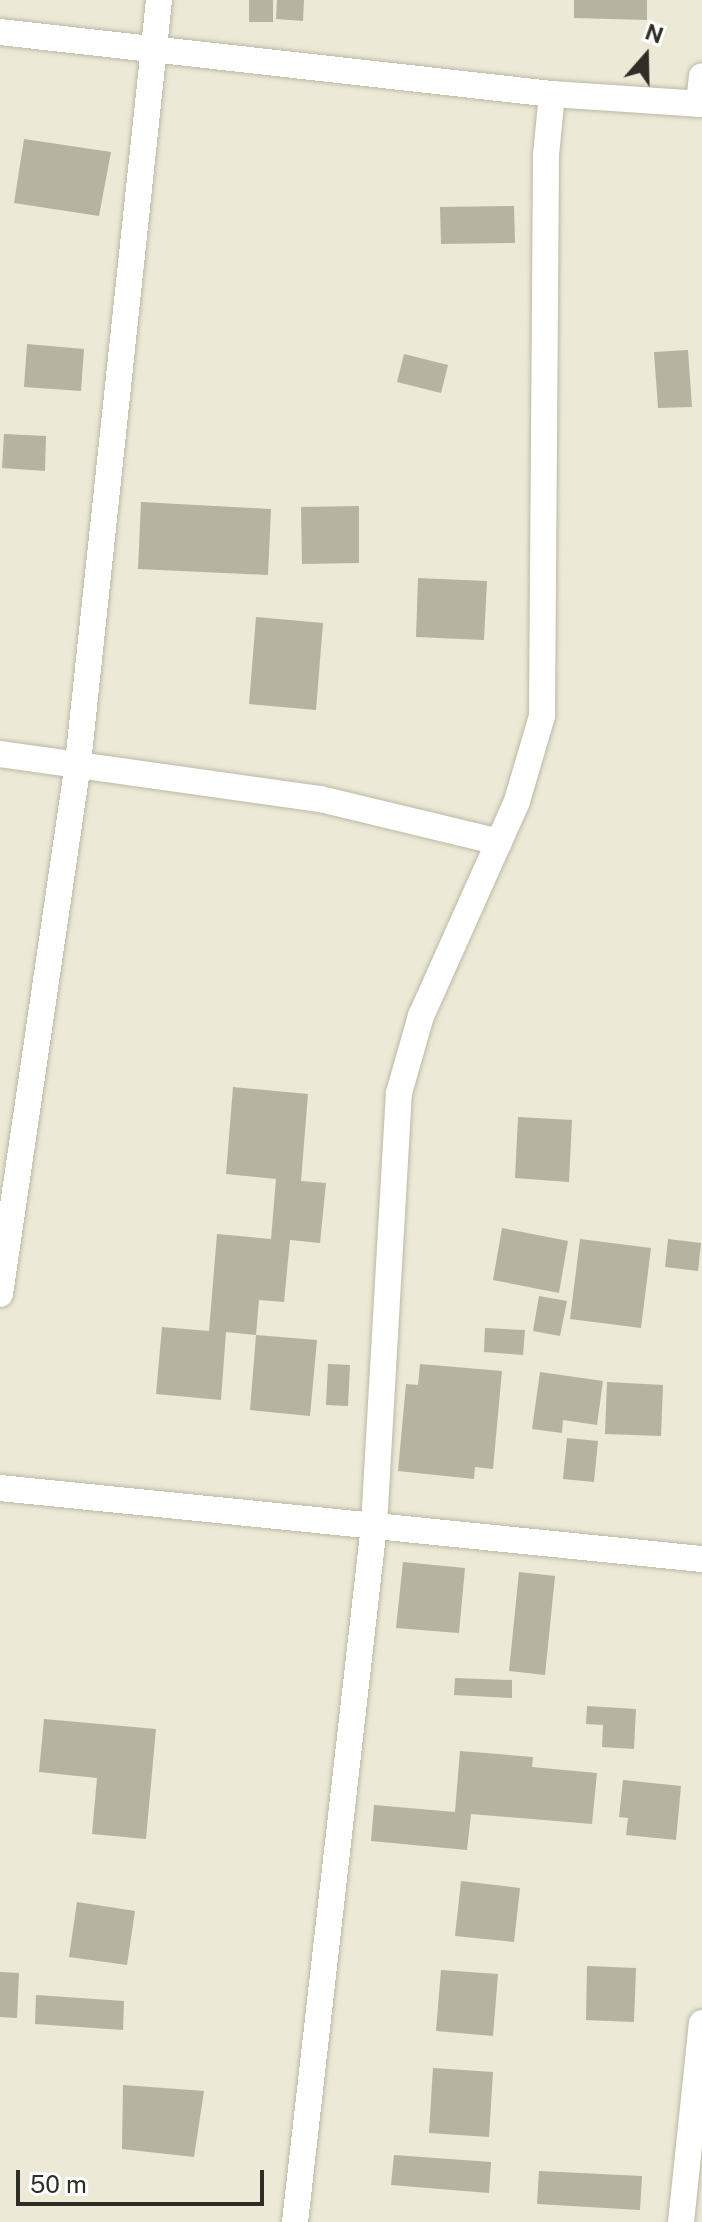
<!DOCTYPE html>
<html>
<head>
<meta charset="utf-8">
<style>
  body { margin:0 }
  #map { position:relative; width:702px; height:2222px; overflow:hidden; background:#ece9d6; font-family:"Public Sans",sans-serif }
  div>[style] { position:absolute }
  [style*='--x'] { left:calc(var(--x)*1px); top:calc(var(--y)*1px); width:calc(var(--w)*1px); rotate:calc(var(--a)*1deg) }
  .building>* { inset:0; background:#b6b3a1 }
  .roads { filter:drop-shadow(0 0 2px #bcb8a6) drop-shadow(0 0 2px #bcb8a6) }
  .street>* { height:26px; margin:-13px; padding:0 13px; transform-origin:13px; border-radius:13px; background:#fff }
  span { translate:-50% -50%; white-space:nowrap; text-align:center; line-height:1.15; -webkit-text-stroke:6px #fff; paint-order:stroke }
  .north { position:absolute; left:606px; top:16px; width:80px; height:80px; -webkit-text-stroke:6px #fff; paint-order:stroke; rotate:20deg; font-size:22px; font-weight:700; line-height:32px; text-align:center; color:#2e2d26 }
  .north::after { content:''; display:block; margin:auto; width:28px; height:36px; background:#2e2d26; clip-path:polygon(50% 0,100% 100%,50% 72%,0 100%) }
  .scale { position:absolute; left:16px; top:2170px; width:248px; height:36px; box-sizing:border-box; border:4px solid #2e2d26; border-top:0; padding-left:10px; font-size:24px; line-height:28px; white-space:nowrap; color:#2e2d26; -webkit-text-stroke:6px #fff; paint-order:stroke }
</style>
</head>
<body>
<div id="map">
  <div class="building">
    <i style="clip-path:polygon(249px 0,273px 0,273px 22px,249px 22px)"></i>
    <i style="clip-path:polygon(277px 0,304px 0,303px 21px,276px 19px)"></i>
    <i style="clip-path:polygon(574px 0,647px 0,647px 20px,574px 18px)"></i>
    <i style="clip-path:polygon(24px 139px,111px 152px,99px 216px,14px 203px)"></i>
    <i style="clip-path:polygon(514px 206px,515px 243px,441px 244px,440px 207px)"></i>
    <i style="clip-path:polygon(27px 344px,84px 349px,81px 391px,24px 387px)"></i>
    <i style="clip-path:polygon(688px 350px,692px 407px,658px 408px,654px 352px)"></i>
    <i style="clip-path:polygon(404px 354px,448px 365px,441px 393px,397px 382px)"></i>
    <i style="clip-path:polygon(4px 434px,46px 436px,45px 471px,2px 468px)"></i>
    <i style="clip-path:polygon(141px 502px,271px 509px,268px 575px,138px 569px)"></i>
    <i style="clip-path:polygon(359px 506px,359px 563px,302px 564px,301px 507px)"></i>
    <i style="clip-path:polygon(418px 578px,487px 581px,484px 640px,416px 637px)"></i>
    <i style="clip-path:polygon(256px 617px,323px 623px,316px 710px,249px 704px)"></i>
    <i style="clip-path:polygon(233px 1087px,308px 1094px,301px 1181px,326px 1183px,320px 1243px,290px 1240px,284px 1302px,259px 1300px,256px 1335px,226px 1332px,221px 1400px,156px 1394px,162px 1327px,209px 1331px,217px 1234px,271px 1239px,276px 1179px,226px 1174px)"></i>
    <i style="clip-path:polygon(518px 1117px,572px 1120px,569px 1182px,515px 1178px)"></i>
    <i style="clip-path:polygon(502px 1228px,568px 1241px,559px 1293px,493px 1280px)"></i>
    <i style="clip-path:polygon(580px 1239px,651px 1248px,641px 1328px,570px 1319px)"></i>
    <i style="clip-path:polygon(668px 1239px,701px 1243px,698px 1271px,665px 1267px)"></i>
    <i style="clip-path:polygon(539px 1296px,567px 1301px,560px 1336px,533px 1331px)"></i>
    <i style="clip-path:polygon(485px 1328px,525px 1330px,523px 1355px,484px 1352px)"></i>
    <i style="clip-path:polygon(256px 1335px,317px 1340px,310px 1416px,250px 1410px)"></i>
    <i style="clip-path:polygon(328px 1364px,350px 1365px,348px 1406px,326px 1405px)"></i>
    <i style="clip-path:polygon(420px 1364px,502px 1371px,493px 1469px,475px 1467px,474px 1479px,398px 1471px,406px 1384px,418px 1385px)"></i>
    <i style="clip-path:polygon(540px 1372px,603px 1381px,597px 1425px,563px 1420px,562px 1433px,532px 1429px)"></i>
    <i style="clip-path:polygon(607px 1382px,663px 1385px,661px 1436px,605px 1434px)"></i>
    <i style="clip-path:polygon(567px 1438px,598px 1441px,594px 1482px,563px 1479px)"></i>
    <i style="clip-path:polygon(403px 1562px,465px 1568px,459px 1633px,396px 1628px)"></i>
    <i style="clip-path:polygon(519px 1572px,555px 1576px,545px 1675px,509px 1671px)"></i>
    <i style="clip-path:polygon(455px 1678px,512px 1680px,512px 1698px,454px 1695px)"></i>
    <i style="clip-path:polygon(587px 1706px,636px 1709px,634px 1749px,602px 1747px,603px 1725px,586px 1724px)"></i>
    <i style="clip-path:polygon(44px 1719px,156px 1729px,146px 1839px,92px 1834px,97px 1778px,39px 1772px)"></i>
    <i style="clip-path:polygon(460px 1751px,533px 1757px,532px 1767px,597px 1773px,592px 1824px,471px 1814px,467px 1850px,371px 1841px,374px 1805px,455px 1812px)"></i>
    <i style="clip-path:polygon(623px 1780px,681px 1786px,676px 1840px,626px 1835px,628px 1818px,619px 1817px)"></i>
    <i style="clip-path:polygon(461px 1881px,520px 1888px,514px 1942px,455px 1936px)"></i>
    <i style="clip-path:polygon(77px 1902px,135px 1911px,127px 1965px,69px 1957px)"></i>
    <i style="clip-path:polygon(587px 1966px,636px 1968px,634px 2022px,586px 2020px)"></i>
    <i style="clip-path:polygon(441px 1970px,498px 1974px,493px 2036px,436px 2031px)"></i>
    <i style="clip-path:polygon(0 1972px,19px 1973px,17px 2018px,0 2017px)"></i>
    <i style="clip-path:polygon(36px 1995px,124px 2001px,123px 2030px,35px 2024px)"></i>
    <i style="clip-path:polygon(433px 2068px,493px 2072px,489px 2137px,429px 2133px)"></i>
    <i style="clip-path:polygon(123px 2085px,204px 2091px,194px 2157px,122px 2149px)"></i>
    <i style="clip-path:polygon(394px 2155px,491px 2162px,489px 2193px,391px 2185px)"></i>
    <i style="clip-path:polygon(539px 2171px,642px 2176px,640px 2210px,537px 2204px)"></i>
  </div>
  <div class="roads">
    <div class="street">
      <i style="--x:0;--y:32;--w:555;--a:6.41"></i>
      <i style="--x:552;--y:94;--w:150;--a:3.8"></i>
      <i style="--x:699;--y:104;--w:28;--a:-84"></i>
      <i style="--x:0;--y:754;--w:323;--a:8"></i>
      <i style="--x:320;--y:799;--w:184;--a:13.5"></i>
      <i style="--x:0;--y:1294;--w:537;--a:-81.64"></i>
      <i style="--x:78;--y:763;--w:767;--a:-83.94"></i>
      <i style="--x:0;--y:1488;--w:706;--a:5.78"></i>
      <i style="--x:295;--y:2222;--w:701;--a:-83.53"></i>
      <i style="--x:374;--y:1525;--w:433;--a:-86.7"></i>
      <i style="--x:399;--y:1093;--w:80;--a:-74.1"></i>
      <i style="--x:421;--y:1016;--w:235;--a:-65.9"></i>
      <i style="--x:517;--y:801;--w:89;--a:-73.6"></i>
      <i style="--x:542;--y:716;--w:561;--a:-89.59"></i>
      <i style="--x:546;--y:155;--w:61;--a:-84.4"></i>
      <i style="--x:681;--y:2222;--w:200;--a:-84"></i>
    </div>
  </div>
  <div class="north">N</div>
  <div class="scale">50 m</div>
</div>
</body>
</html>
